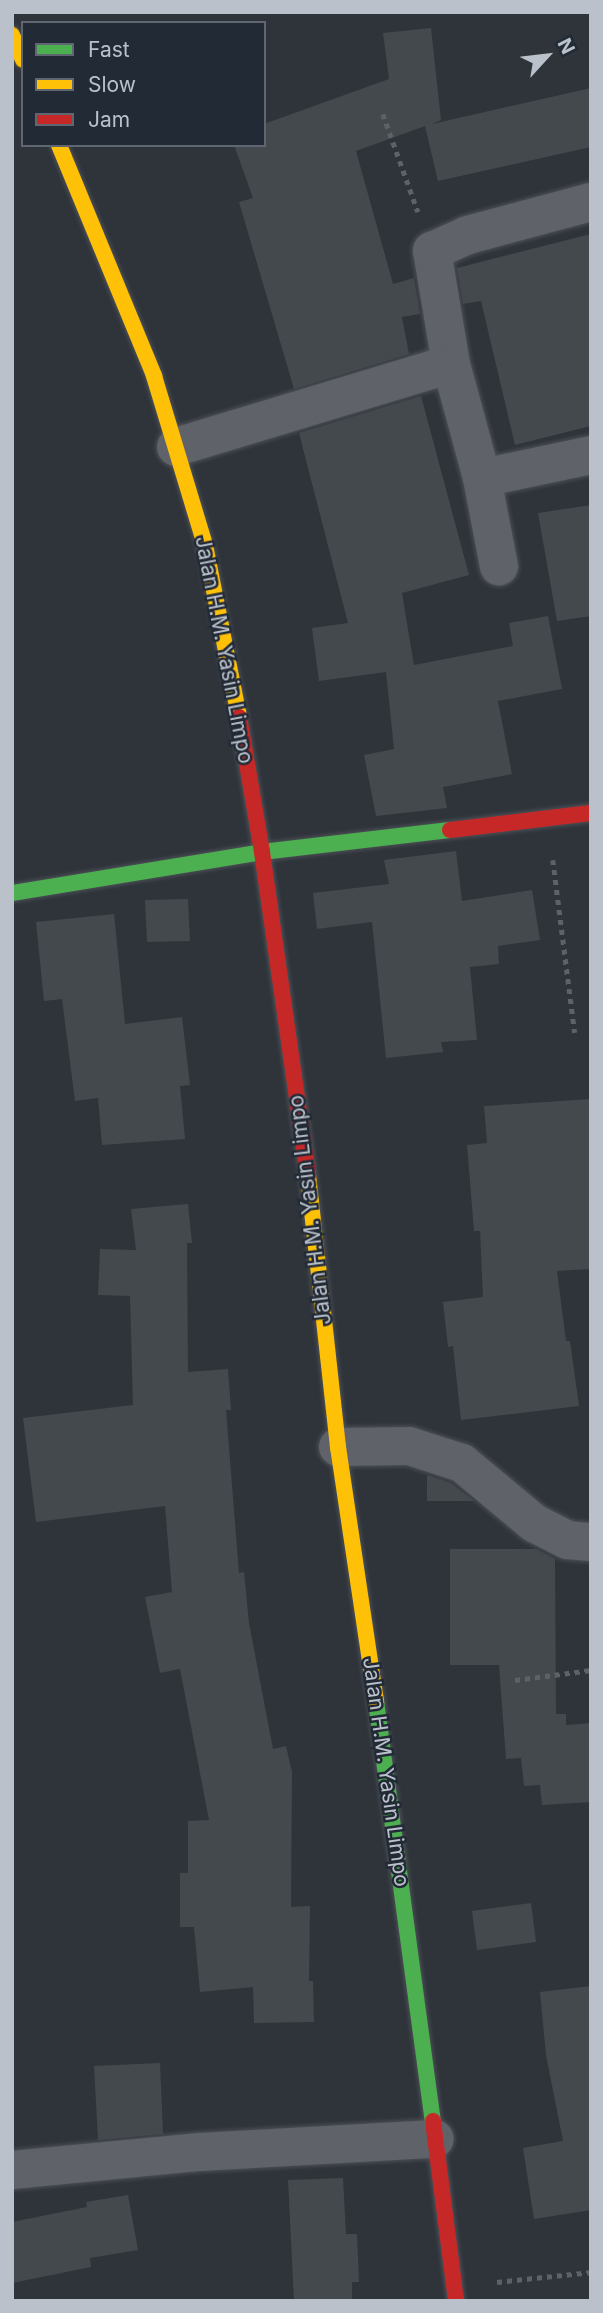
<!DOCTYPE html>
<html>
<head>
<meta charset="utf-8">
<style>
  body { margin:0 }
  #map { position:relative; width:603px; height:2313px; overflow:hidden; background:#2f343b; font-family:Inter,sans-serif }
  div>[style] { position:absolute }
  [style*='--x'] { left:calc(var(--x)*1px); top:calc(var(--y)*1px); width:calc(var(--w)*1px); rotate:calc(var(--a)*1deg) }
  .building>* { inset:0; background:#44494e }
  .path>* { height:4.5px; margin-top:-2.25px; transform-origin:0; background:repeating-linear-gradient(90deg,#5d6267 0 5px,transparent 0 10px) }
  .roads { filter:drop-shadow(0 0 2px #4c5056) drop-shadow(0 0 2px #4c5056) }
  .street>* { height:38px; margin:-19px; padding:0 19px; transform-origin:19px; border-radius:19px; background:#5f6269 }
  .fast>* { height:16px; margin:-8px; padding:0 8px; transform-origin:8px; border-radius:8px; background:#4caf50 }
  .slow>* { height:16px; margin:-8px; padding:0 8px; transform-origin:8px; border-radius:8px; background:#ffc107 }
  .jam>* { height:16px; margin:-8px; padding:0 8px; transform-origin:8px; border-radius:8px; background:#c62828 }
  span { translate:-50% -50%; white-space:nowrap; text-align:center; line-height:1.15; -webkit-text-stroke:5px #222a36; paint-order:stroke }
  .street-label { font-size:21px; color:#bac1cb }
  .frame { position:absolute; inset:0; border:14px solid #bac1cb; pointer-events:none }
  .legend { position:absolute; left:21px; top:21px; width:245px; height:126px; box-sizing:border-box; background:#222a36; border:2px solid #5f6672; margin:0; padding:9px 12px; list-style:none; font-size:21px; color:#bac1cb }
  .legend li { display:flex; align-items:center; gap:14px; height:35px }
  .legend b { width:35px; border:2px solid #5f6672 }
  .north { position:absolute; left:512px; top:21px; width:70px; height:70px; -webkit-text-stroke:5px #222a36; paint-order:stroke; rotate:63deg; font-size:19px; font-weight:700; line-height:28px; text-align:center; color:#bac1cb }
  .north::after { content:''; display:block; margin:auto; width:24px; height:32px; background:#bac1cb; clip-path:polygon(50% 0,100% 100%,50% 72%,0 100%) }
</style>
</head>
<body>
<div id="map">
  <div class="building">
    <i style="clip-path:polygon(431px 28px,441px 120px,432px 124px,591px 88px,591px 147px,438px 181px,425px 126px,356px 151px,393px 284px,414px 278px,420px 314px,402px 317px,409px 354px,294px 389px,239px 202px,253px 198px,234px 145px,264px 145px,264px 124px,389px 79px,383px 33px)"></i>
    <i style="clip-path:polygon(591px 234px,591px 426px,515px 445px,481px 301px,463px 304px,457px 268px)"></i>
    <i style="clip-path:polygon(421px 396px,469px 575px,402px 593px,414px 665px,513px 646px,509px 623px,548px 616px,562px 689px,498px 701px,512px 774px,443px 787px,447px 808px,376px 816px,364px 755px,394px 749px,386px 672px,319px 681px,312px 628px,348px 623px,299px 433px)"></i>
    <i style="clip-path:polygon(591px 505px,591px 616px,557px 621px,538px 513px)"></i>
    <i style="clip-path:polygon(456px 851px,462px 901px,532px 890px,540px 940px,498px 946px,499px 964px,470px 967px,477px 1040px,441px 1042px,443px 1052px,386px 1058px,372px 922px,317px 929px,313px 893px,389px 884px,384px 860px)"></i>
    <i style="clip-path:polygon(188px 899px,190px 941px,147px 942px,145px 900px)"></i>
    <i style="clip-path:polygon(114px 914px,125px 1024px,182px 1017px,190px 1085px,180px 1086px,185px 1139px,102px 1145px,98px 1098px,75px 1101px,62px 999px,44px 1001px,36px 922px)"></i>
    <i style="clip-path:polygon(591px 1099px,591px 1269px,557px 1271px,566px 1341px,570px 1341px,579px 1406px,461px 1420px,453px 1346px,448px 1347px,443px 1302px,483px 1297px,480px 1231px,474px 1231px,467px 1145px,487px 1143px,484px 1106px)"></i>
    <i style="clip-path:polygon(188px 1204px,192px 1243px,187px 1243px,188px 1372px,228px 1369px,231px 1410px,226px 1410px,239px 1573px,244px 1572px,249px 1623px,273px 1749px,286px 1746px,292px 1772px,291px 1907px,310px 1906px,309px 1981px,313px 1981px,314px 2022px,254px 2023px,253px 1987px,200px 1992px,194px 1927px,180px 1927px,180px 1873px,188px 1873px,188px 1821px,209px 1820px,180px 1669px,160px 1673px,145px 1597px,172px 1592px,165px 1506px,36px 1522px,23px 1418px,133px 1405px,130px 1296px,98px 1295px,100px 1249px,136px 1250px,131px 1209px)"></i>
    <i style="clip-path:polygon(427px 1475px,451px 1483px,474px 1501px,427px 1501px)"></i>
    <i style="clip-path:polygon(450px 1549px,536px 1549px,555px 1559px,556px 1714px,566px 1714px,566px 1725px,591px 1723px,591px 1802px,542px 1805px,540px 1785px,524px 1786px,521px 1758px,506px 1759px,499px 1665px,450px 1665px)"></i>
    <i style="clip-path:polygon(531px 1903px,536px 1942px,477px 1950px,472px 1911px)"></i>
    <i style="clip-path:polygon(591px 1986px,591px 2210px,534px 2219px,523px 2148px,563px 2141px,546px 2055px,540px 1992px)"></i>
    <i style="clip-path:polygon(160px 2063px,163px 2134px,98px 2140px,94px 2066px)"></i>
    <i style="clip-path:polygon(343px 2178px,346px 2234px,357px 2234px,359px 2282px,352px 2282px,352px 2301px,294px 2301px,288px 2180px)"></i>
    <i style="clip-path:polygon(128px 2195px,138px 2250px,90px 2258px,91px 2267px,12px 2283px,12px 2222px,87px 2207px,86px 2202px)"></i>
  </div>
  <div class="path">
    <i style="--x:383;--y:114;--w:104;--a:70.3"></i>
    <i style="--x:553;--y:860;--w:174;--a:82.8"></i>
    <i style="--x:515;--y:1680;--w:77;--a:-7.5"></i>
    <i style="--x:497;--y:2282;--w:95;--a:-6.1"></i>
  </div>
  <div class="roads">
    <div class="street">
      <i style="--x:451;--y:364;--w:115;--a:-99.5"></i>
      <i style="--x:432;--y:251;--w:39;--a:-24"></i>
      <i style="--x:468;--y:235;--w:127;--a:-15"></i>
      <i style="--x:176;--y:447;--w:287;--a:-16.8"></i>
      <i style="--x:451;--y:364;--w:118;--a:74.8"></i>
      <i style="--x:482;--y:478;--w:111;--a:-11.9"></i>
      <i style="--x:482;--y:478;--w:90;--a:79.1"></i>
      <i style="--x:338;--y:1447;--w:71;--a:-0.8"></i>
      <i style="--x:409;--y:1446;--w:56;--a:17.8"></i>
      <i style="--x:462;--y:1463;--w:94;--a:39.8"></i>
      <i style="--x:534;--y:1523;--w:37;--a:27"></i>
      <i style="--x:567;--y:1540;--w:24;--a:5"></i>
      <i style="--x:12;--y:2170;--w:189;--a:-5.5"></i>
      <i style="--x:200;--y:2152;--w:235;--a:-3.2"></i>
    </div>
    <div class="fast">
      <i style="--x:12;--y:893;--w:253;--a:-9.3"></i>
      <i style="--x:262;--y:852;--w:189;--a:-6.7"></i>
      <i style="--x:376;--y:1701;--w:424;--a:82.3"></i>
    </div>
    <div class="slow">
      <i style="--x:12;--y:35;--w:27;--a:66"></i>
      <i style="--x:59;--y:145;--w:250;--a:67.6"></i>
      <i style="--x:154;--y:376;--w:177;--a:73.2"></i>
      <i style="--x:205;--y:545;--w:175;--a:78.8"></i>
      <i style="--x:308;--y:1175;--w:274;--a:83.7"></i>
      <i style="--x:338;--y:1447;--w:257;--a:81.5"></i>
    </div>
    <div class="jam">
      <i style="--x:239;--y:717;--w:137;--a:80.3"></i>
      <i style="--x:262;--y:852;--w:326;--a:81.9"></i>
      <i style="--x:450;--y:830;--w:142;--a:-6.9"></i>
      <i style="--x:433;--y:2121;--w:181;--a:82.7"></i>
    </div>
  </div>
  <div class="street-label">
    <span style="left:224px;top:650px;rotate:79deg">Jalan H.M. Yasin Limpo</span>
    <span style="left:310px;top:1210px;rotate:-97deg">Jalan H.M. Yasin Limpo</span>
    <span style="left:386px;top:1772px;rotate:82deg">Jalan H.M. Yasin Limpo</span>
  </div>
  <div class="frame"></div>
  <ul class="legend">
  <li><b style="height:9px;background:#4caf50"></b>Fast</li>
  <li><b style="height:9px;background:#ffc107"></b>Slow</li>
  <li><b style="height:9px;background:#c62828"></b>Jam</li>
  </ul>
  <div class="north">N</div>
</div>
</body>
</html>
